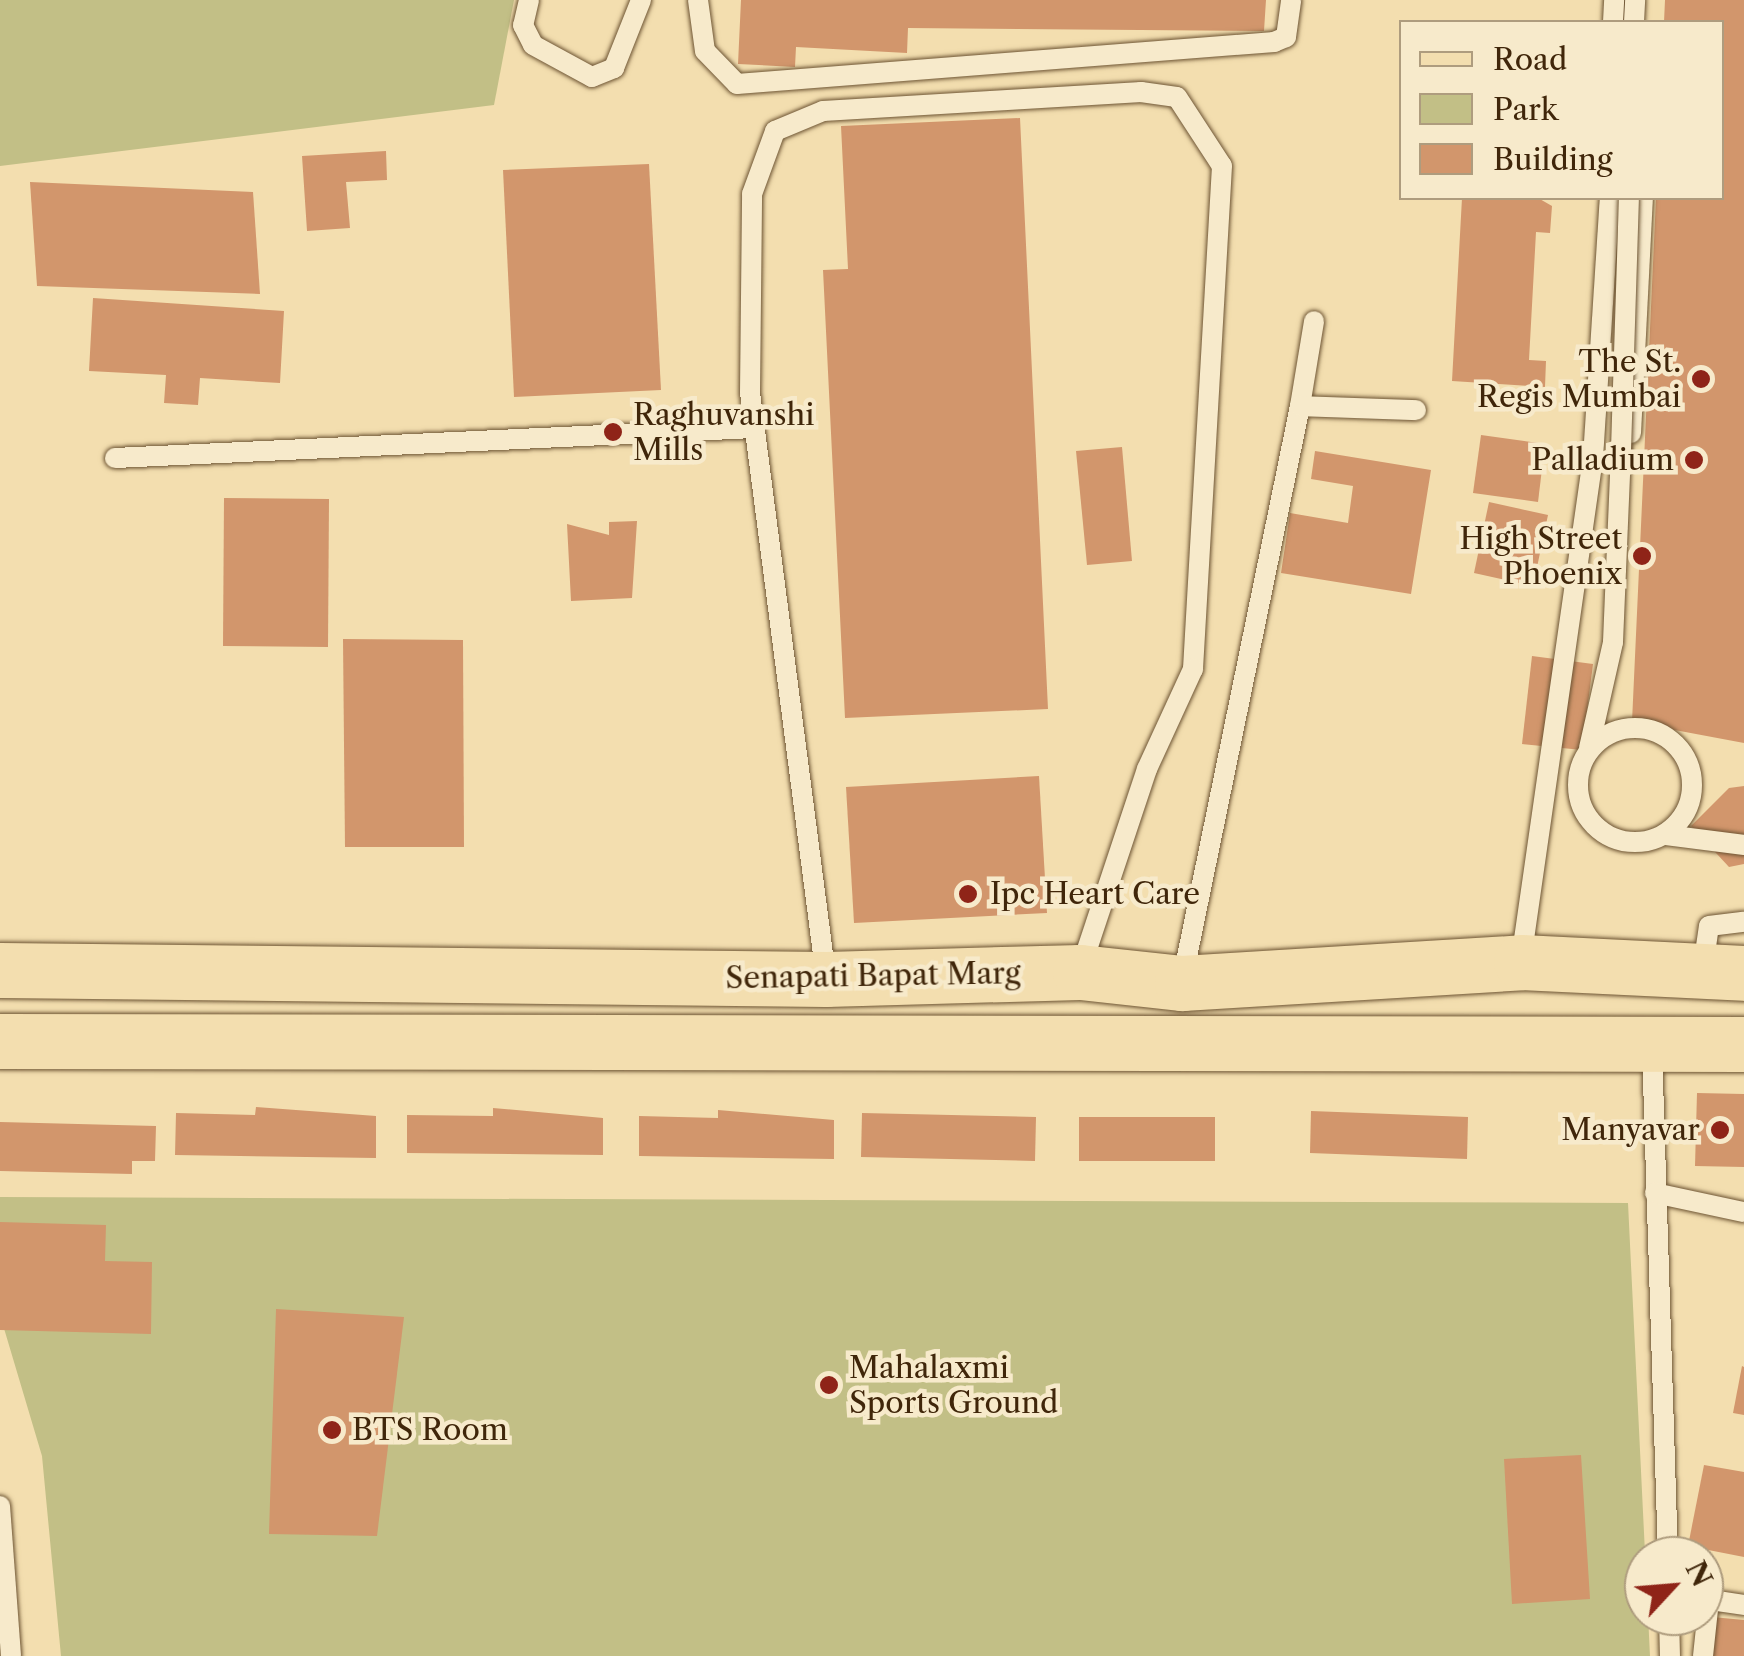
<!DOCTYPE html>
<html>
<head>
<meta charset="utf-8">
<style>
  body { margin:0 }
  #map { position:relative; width:1744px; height:1656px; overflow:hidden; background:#f3deaf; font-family:"Libre Caslon Text",serif }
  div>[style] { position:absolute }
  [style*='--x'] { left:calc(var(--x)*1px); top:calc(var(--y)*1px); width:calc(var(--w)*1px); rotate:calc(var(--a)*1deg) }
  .green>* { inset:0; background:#c2bf86 }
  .building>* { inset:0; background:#d2966c }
  .roads { filter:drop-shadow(0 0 2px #6d5433) drop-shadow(0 0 2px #6d5433) }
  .lane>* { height:20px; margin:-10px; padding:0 10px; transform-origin:10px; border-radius:10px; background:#f7eacb }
  .lane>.ring { margin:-10px; padding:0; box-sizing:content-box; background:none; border:20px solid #f7eacb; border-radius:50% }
  .primary>* { height:55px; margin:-27.5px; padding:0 27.5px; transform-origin:27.5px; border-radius:27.5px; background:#f3deaf }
  .bridges { filter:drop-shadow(0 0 2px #6d5433) drop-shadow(0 0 2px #6d5433) }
  .lane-bridge>* { height:20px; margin:-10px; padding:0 10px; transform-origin:10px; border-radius:10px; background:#f7eacb }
  .dots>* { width:28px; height:28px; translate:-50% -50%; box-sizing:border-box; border:5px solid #f7eacb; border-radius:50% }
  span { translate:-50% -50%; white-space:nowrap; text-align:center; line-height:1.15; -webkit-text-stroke:9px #f7eacb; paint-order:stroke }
  .poi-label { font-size:30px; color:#40260a }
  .right { translate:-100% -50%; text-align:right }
  .left { translate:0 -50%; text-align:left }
  .street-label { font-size:30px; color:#40260a }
  .legend { position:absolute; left:1399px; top:20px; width:325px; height:180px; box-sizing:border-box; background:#f7eacb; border:2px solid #ae9c7e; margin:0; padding:12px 18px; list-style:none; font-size:30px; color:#40260a }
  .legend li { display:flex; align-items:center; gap:20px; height:50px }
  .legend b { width:50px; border:2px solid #ae9c7e }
  .north { position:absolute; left:1624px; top:1536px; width:100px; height:100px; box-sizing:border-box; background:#f7eacb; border:2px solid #ae9c7e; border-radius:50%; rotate:64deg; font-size:28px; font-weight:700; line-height:40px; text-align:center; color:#40260a }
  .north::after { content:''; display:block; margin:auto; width:35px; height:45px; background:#8f2418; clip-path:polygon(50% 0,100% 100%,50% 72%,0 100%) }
</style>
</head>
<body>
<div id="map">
  <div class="green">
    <i style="clip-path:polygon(0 0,514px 0,494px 105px,0 166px)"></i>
    <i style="clip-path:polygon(0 1197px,1628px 1203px,1650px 1656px,61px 1656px,42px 1456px,0 1315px)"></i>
  </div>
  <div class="building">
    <i style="clip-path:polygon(741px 0,1266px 0,1264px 31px,908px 28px,907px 53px,796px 47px,795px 67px,738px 64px)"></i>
    <i style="clip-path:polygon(1665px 0,1744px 0,1744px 743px,1632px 722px,1656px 198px,1722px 198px,1722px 22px,1664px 22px)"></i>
    <i style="clip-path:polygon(1020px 118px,1048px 709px,845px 718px,823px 270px,848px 269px,841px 126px)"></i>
    <i style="clip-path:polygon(386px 151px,387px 180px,346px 182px,350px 228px,307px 231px,302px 156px)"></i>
    <i style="clip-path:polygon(649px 164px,661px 390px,514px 397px,503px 170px)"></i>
    <i style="clip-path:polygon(30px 182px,253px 192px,260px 294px,37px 286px)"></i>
    <i style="clip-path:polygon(1462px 198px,1538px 198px,1552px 206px,1550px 233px,1536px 232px,1529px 360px,1546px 361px,1545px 387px,1452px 381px)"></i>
    <i style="clip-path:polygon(93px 298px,284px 311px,280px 383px,200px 378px,198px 405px,164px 403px,166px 375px,89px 371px)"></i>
    <i style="clip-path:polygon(1481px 435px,1545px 444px,1538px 502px,1473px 493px)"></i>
    <i style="clip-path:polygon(1122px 447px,1132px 561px,1087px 565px,1076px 451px)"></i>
    <i style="clip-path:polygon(1315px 451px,1431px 470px,1411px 594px,1281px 573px,1290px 513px,1348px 523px,1353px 486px,1311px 479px)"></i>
    <i style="clip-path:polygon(224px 498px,329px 499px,328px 647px,223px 646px)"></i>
    <i style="clip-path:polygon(1489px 502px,1548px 515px,1533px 586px,1474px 573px)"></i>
    <i style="clip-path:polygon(637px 521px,632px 598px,571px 601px,567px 524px,609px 535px,609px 522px)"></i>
    <i style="clip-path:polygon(343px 639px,463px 640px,464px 847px,345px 847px)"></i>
    <i style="clip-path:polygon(1532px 656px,1593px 664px,1582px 750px,1522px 744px)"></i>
    <i style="clip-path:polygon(1039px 776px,1047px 913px,854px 923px,846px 787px)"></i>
    <i style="clip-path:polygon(1744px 786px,1744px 864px,1729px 867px,1691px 826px,1729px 788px)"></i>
    <i style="clip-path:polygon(1697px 1093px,1744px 1094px,1744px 1167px,1695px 1166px)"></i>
    <i style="clip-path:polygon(256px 1107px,376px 1116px,376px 1158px,175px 1155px,176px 1113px,255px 1115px)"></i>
    <i style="clip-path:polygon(493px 1108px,603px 1118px,603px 1155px,407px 1153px,407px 1115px,493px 1116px)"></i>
    <i style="clip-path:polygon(718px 1110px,834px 1120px,834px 1159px,639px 1156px,639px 1116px,718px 1118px)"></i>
    <i style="clip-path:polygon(1311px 1111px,1468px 1117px,1467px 1159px,1310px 1153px)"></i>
    <i style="clip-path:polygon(862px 1113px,1036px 1117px,1035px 1161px,861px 1157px)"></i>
    <i style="clip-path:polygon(1079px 1117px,1215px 1117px,1215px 1161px,1079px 1161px)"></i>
    <i style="clip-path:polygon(0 1122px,156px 1126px,155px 1161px,132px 1161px,132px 1174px,0 1171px)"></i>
    <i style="clip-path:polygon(0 1222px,106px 1225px,105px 1261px,152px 1262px,151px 1334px,0 1330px)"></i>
    <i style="clip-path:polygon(276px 1309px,404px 1317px,377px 1536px,269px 1534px)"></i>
    <i style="clip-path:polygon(1742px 1366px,1744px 1367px,1744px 1415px,1733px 1413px)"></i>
    <i style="clip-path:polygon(1581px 1455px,1590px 1599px,1512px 1604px,1504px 1459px)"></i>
    <i style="clip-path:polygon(1704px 1465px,1744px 1472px,1744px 1557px,1688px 1546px)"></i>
    <i style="clip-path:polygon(1712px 1617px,1744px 1620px,1744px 1656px,1708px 1656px)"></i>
  </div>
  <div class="roads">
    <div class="lane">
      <i style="--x:529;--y:0;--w:26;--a:103"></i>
      <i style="--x:523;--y:25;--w:22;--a:63"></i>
      <i style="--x:533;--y:45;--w:67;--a:28.5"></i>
      <i style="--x:592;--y:77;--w:24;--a:-22"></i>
      <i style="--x:614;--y:68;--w:73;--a:-68.3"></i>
      <i style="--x:698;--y:0;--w:51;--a:82.2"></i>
      <i style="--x:705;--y:51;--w:46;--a:45.9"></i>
      <i style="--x:737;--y:84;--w:539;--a:-4.47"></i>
      <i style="--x:1274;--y:42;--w:13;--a:-23"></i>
      <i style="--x:1286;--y:37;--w:37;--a:-82"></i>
      <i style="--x:1613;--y:22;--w:22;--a:-87"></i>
      <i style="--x:1634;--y:22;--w:22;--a:-87"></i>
      <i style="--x:1300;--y:406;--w:86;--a:-80.6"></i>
      <i style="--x:1631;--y:433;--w:235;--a:-87.1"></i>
      <i style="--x:115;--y:458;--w:640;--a:-2.69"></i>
      <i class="ring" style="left:1578px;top:728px;width:94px;height:94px"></i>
      <i style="--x:1589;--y:748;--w:109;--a:-77.2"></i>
      <i style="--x:1613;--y:642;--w:192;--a:-87.6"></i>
      <i style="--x:1666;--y:835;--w:79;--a:7.3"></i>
      <i style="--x:1521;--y:960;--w:507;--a:-81.84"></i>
      <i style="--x:1593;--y:458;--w:261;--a:-86.3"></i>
      <i style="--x:1703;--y:967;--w:41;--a:-81.7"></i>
      <i style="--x:1709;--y:926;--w:35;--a:-7"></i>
      <i style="--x:826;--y:977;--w:589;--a:-97.41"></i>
      <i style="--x:750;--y:393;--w:199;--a:-89.4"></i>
      <i style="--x:752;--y:194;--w:67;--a:-69.9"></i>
      <i style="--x:775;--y:131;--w:52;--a:-22.6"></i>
      <i style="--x:823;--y:111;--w:319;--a:-3.4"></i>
      <i style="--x:1141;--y:92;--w:36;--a:8"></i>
      <i style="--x:1177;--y:97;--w:82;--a:56.9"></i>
      <i style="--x:1222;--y:166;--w:504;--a:93.3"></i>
      <i style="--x:1193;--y:669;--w:110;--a:114.7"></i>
      <i style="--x:1147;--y:769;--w:212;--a:108.4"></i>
      <i style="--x:1182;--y:981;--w:587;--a:-78.4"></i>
      <i style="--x:1300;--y:406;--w:116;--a:2"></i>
      <i style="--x:1652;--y:1048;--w:508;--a:88.2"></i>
      <i style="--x:1655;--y:1193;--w:91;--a:12.1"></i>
      <i style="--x:0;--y:1506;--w:150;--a:85.8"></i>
      <i style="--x:1704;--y:1599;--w:40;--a:8.5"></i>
      <i style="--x:1669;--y:1616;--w:40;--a:88.6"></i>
      <i style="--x:1703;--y:1656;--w:56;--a:-83.9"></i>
    </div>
    <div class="primary">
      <i style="--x:0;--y:970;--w:826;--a:0.62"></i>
      <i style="--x:826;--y:979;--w:254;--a:-1.6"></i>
      <i style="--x:1080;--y:972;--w:103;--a:6.2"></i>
      <i style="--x:1182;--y:983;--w:340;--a:-3.5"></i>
      <i style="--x:1521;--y:962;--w:223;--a:2.8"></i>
      <i style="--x:0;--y:1041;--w:1744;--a:0.1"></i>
    </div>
  </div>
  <div class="bridges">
    <div class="lane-bridge">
      <i style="--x:1621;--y:450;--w:250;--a:-88.2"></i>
    </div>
  </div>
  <div class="dots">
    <i style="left:1701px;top:379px;background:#8f2418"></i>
    <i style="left:613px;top:432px;background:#8f2418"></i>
    <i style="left:1694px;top:460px;background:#8f2418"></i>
    <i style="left:1642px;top:556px;background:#8f2418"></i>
    <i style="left:968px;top:894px;background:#8f2418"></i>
    <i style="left:1720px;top:1130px;background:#8f2418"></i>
    <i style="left:829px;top:1385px;background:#8f2418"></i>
    <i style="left:332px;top:1430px;background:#8f2418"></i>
  </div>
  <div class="poi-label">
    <span class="right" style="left:1681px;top:379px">The St.<br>Regis Mumbai</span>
    <span class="left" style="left:633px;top:432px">Raghuvanshi<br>Mills</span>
    <span class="right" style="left:1674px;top:460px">Palladium</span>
    <span class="right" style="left:1622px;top:556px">High Street<br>Phoenix</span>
    <span class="left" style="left:990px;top:894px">Ipc Heart Care</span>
    <span class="right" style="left:1700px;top:1130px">Manyavar</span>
    <span class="left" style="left:849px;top:1385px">Mahalaxmi<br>Sports Ground</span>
    <span class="left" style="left:352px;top:1430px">BTS Room</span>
  </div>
  <div class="street-label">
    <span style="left:873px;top:976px;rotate:-1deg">Senapati Bapat Marg</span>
  </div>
  <ul class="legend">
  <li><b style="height:12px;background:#f3deaf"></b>Road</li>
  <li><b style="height:28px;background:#c2bf86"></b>Park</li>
  <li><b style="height:28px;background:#d2966c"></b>Building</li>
  </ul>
  <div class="north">N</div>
</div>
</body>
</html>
